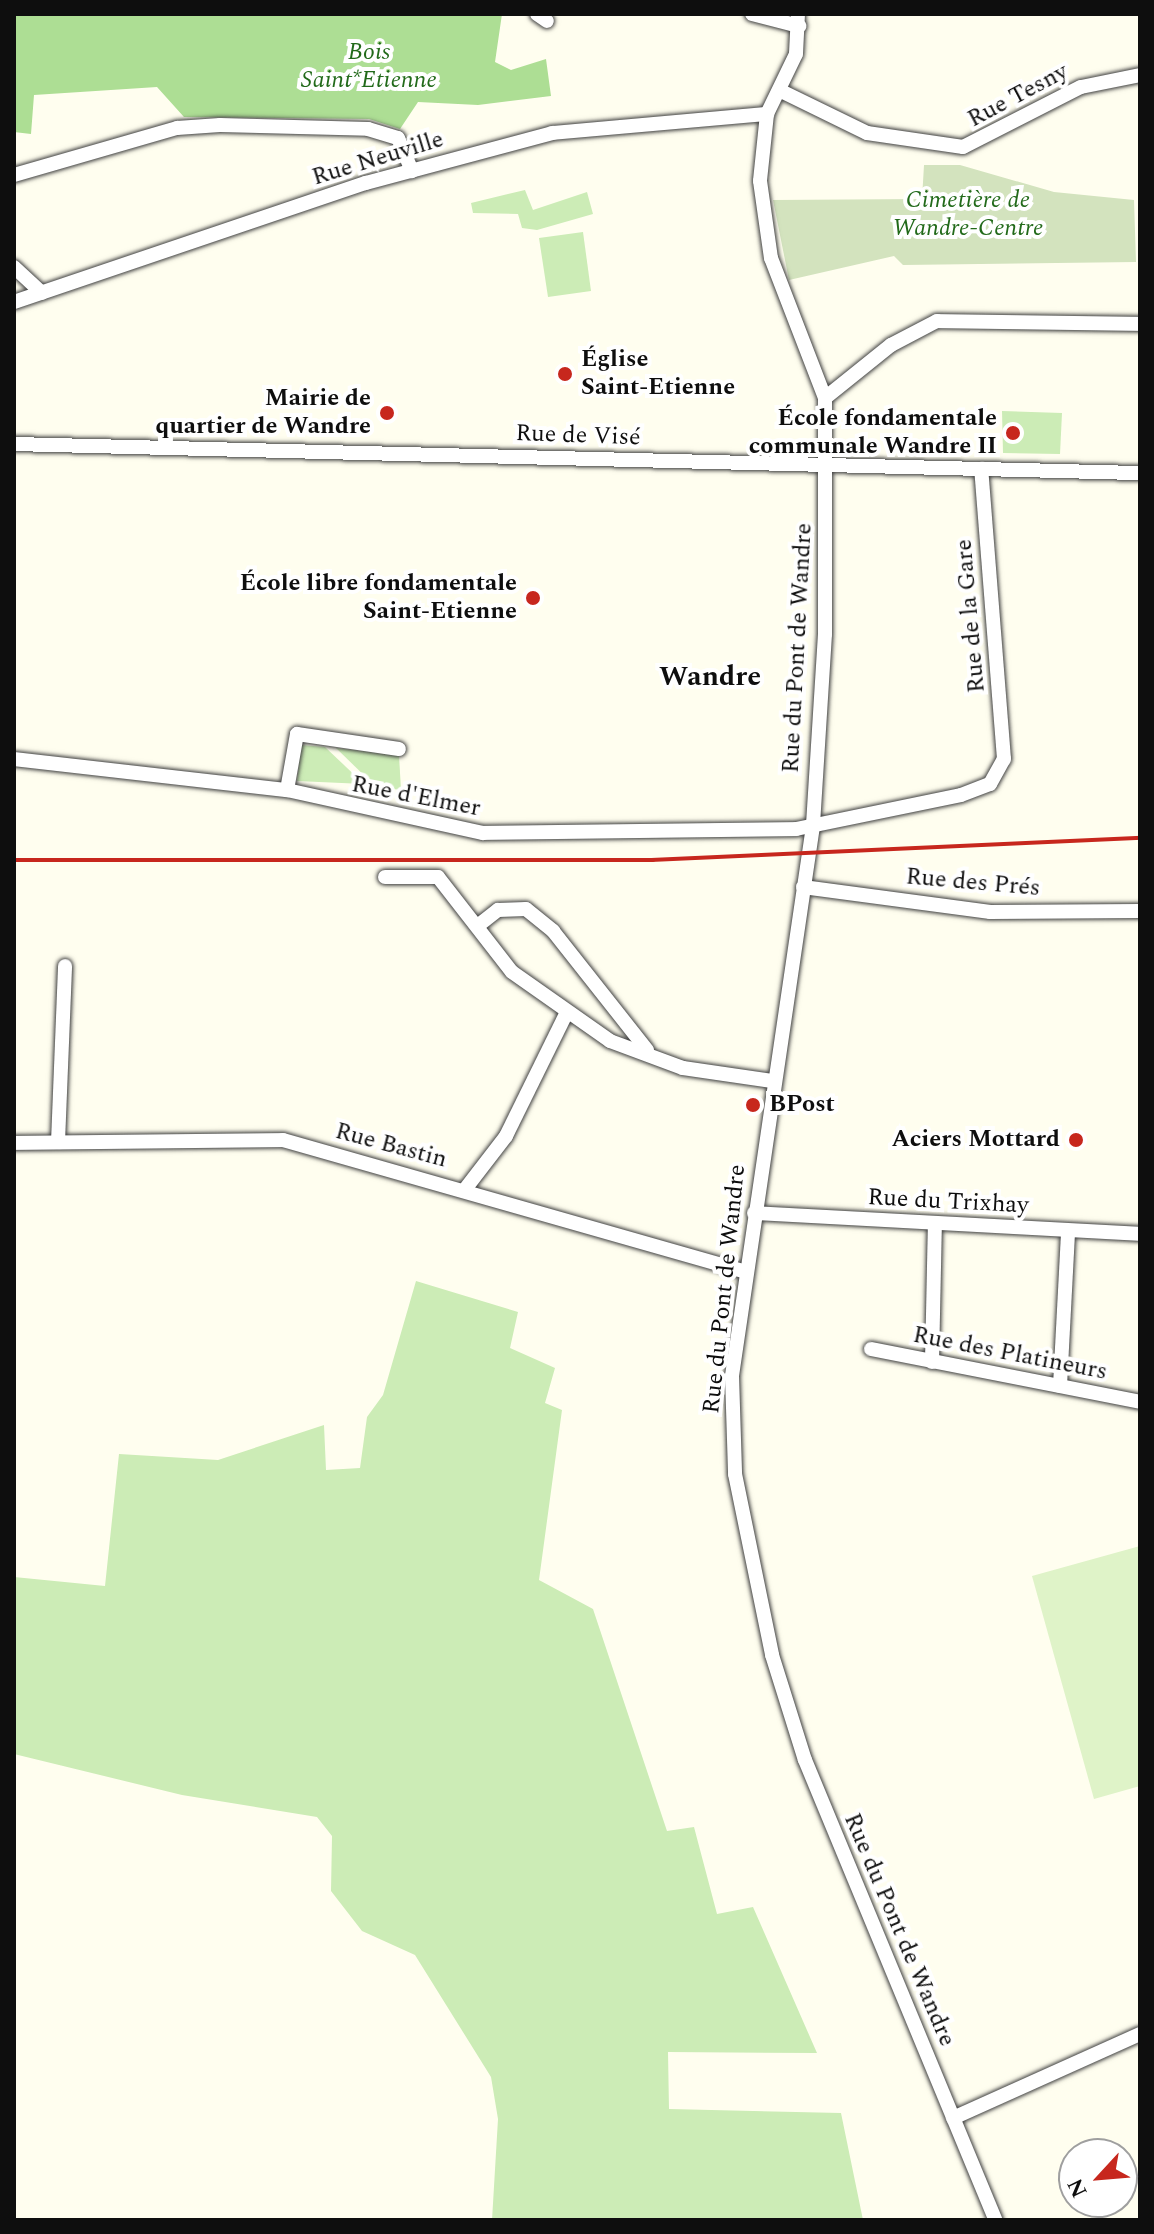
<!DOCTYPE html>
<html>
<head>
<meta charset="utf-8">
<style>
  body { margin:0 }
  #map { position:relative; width:1154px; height:2234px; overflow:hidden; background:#fffeef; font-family:Spectral,serif }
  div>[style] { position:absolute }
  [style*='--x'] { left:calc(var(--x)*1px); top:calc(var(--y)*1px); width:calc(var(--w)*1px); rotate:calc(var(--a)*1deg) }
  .green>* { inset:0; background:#ccecb6 }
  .forest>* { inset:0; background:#adde94 }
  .cemetery>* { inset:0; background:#d3e3be }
  .pitch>* { inset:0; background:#dff3c8 }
  .roads { filter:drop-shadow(0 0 2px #414141) drop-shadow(0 0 2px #414141) }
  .minor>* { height:14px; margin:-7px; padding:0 7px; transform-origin:7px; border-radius:7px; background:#fff }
  .rail>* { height:4px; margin:-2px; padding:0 2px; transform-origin:2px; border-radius:2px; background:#c7271d }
  .dots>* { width:22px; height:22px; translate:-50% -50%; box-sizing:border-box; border:4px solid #fff; border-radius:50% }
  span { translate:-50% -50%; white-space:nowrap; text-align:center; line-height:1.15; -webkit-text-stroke:8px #fff; paint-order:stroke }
  .park-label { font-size:24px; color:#226a1a; font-style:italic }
  .street-label { font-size:24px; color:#0e0e0e }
  .poi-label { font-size:24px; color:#0e0e0e; font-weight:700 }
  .left { translate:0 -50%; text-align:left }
  .right { translate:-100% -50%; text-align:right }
  .quarter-label { font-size:28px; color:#0e0e0e; font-weight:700 }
  .frame { position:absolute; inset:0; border:16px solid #0e0e0e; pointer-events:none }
  .north { position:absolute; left:1058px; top:2138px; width:80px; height:80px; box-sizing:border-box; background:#fff; border:2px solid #9f9f9f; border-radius:50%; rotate:244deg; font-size:22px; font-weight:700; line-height:32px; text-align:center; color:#0e0e0e }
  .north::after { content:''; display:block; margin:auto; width:28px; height:36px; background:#c7271d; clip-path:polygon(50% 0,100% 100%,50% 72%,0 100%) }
</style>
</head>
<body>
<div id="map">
  <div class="green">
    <i style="clip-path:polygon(525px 190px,533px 210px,587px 192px,593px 214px,537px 230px,522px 228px,518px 214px,473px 213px,471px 203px)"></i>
    <i style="clip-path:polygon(583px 232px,591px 291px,548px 297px,539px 238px)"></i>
    <i style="clip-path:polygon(1002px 411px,1062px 413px,1060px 454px,1003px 453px)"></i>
    <i style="clip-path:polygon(301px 745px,325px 747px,364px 784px,297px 781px)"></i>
    <i style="clip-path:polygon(336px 748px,399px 755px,401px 790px,376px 787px)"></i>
    <i style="clip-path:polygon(416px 1281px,518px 1312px,510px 1348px,555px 1368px,545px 1403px,562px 1410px,539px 1580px,593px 1609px,667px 1831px,694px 1827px,717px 1914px,753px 1907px,817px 2053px,668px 2052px,669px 2109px,841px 2113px,863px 2220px,492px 2220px,498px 2119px,491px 2077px,415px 1955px,362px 1931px,331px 1891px,332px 1836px,317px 1817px,182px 1795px,14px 1754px,14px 1577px,105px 1586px,119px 1454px,218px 1460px,324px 1425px,326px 1470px,360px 1468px,367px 1417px,383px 1395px)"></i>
  </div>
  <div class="forest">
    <i style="clip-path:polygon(14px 14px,502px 14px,495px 62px,511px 70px,546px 59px,551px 96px,478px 105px,418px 102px,400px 129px,369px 119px,184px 117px,157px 87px,34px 95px,31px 134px,14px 132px)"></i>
  </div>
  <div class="cemetery">
    <i style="clip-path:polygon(924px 165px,960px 165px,1054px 192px,1134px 200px,1136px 262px,903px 265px,894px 256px,789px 280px,773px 200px,922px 199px)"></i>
  </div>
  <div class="pitch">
    <i style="clip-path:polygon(1140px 1546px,1140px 1786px,1094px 1799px,1032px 1576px)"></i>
  </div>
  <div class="roads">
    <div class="minor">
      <i style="--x:537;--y:14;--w:12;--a:35"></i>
      <i style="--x:752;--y:14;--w:49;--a:14.3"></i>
      <i style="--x:798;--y:14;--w:40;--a:92.9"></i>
      <i style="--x:796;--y:54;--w:67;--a:115.8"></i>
      <i style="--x:767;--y:114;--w:67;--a:96"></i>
      <i style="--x:760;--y:181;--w:78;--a:81.9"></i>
      <i style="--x:771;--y:258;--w:150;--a:68.9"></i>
      <i style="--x:825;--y:398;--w:236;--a:90"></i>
      <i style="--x:825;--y:634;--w:192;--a:93.6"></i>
      <i style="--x:813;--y:826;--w:556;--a:98.38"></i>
      <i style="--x:732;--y:1376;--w:98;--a:88.2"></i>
      <i style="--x:735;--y:1474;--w:185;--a:78.4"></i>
      <i style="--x:772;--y:1655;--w:110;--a:72.6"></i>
      <i style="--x:805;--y:1760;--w:498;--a:67.5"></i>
      <i style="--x:781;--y:91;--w:96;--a:26"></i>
      <i style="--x:867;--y:133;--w:97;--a:8.3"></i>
      <i style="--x:963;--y:147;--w:132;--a:-27"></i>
      <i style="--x:1081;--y:87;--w:60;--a:-11.5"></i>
      <i style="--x:14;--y:175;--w:170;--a:-16.1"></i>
      <i style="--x:177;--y:128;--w:43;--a:-4"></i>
      <i style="--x:220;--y:125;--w:148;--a:1.5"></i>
      <i style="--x:368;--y:129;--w:31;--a:17"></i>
      <i style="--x:398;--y:138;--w:36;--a:67"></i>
      <i style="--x:14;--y:267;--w:38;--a:43"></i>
      <i style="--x:14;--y:302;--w:372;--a:-18.7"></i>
      <i style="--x:366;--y:183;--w:193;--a:-15"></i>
      <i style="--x:552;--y:133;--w:216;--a:-5.1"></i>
      <i style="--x:825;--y:398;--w:85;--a:-38.8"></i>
      <i style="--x:891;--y:345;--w:52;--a:-27.6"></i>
      <i style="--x:937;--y:321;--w:203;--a:0.8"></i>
      <i style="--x:14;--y:444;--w:1126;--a:1.48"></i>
      <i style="--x:14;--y:759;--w:275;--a:6.5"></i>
      <i style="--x:287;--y:790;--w:201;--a:12.4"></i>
      <i style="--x:483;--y:833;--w:313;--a:-0.7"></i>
      <i style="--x:796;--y:829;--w:168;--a:-11.6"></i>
      <i style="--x:961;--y:795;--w:31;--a:-21"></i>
      <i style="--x:990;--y:784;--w:29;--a:-61"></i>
      <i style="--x:1004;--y:759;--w:291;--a:-94.5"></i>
      <i style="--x:287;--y:790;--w:57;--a:-79.9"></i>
      <i style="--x:297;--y:734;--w:103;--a:8.4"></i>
      <i style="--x:385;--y:877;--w:53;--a:0"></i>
      <i style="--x:438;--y:877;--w:120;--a:52.1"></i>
      <i style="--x:512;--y:972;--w:120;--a:35.1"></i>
      <i style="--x:610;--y:1041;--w:78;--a:20.3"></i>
      <i style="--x:683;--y:1068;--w:90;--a:8.3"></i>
      <i style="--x:803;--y:887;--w:189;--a:7.6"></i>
      <i style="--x:990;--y:912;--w:150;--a:-0.4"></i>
      <i style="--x:480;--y:924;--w:23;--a:-38"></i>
      <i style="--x:498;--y:910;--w:28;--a:-2"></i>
      <i style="--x:526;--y:909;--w:35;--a:39"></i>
      <i style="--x:553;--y:931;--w:152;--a:51.7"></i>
      <i style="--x:58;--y:1142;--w:176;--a:-87.7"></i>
      <i style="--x:14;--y:1143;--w:269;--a:-0.6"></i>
      <i style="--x:283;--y:1140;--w:480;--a:15.9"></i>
      <i style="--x:466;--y:1188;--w:66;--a:-52.4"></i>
      <i style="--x:506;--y:1136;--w:136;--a:-63.8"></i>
      <i style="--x:754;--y:1213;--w:387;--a:3.1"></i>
      <i style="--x:871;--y:1349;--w:274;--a:11.1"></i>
      <i style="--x:932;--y:1362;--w:139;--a:-88.8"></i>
      <i style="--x:1060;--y:1386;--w:155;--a:-87"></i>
      <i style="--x:953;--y:2118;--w:205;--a:-24.2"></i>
    </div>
  </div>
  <div class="rail">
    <i style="--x:14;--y:860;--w:639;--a:0"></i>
    <i style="--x:653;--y:860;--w:487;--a:-2.6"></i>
  </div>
  <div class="dots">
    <i style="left:565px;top:374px;background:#c7271d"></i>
    <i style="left:387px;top:413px;background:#c7271d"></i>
    <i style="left:1013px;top:433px;background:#c7271d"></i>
    <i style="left:533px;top:598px;background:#c7271d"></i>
    <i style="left:753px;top:1105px;background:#c7271d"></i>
    <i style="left:1076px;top:1140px;background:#c7271d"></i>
  </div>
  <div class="park-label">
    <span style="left:369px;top:67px">Bois<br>Saint*Etienne</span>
    <span style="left:968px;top:215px">Cimetière de<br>Wandre-Centre</span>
  </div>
  <div class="street-label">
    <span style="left:1018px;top:96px;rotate:-28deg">Rue Tesny</span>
    <span style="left:378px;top:159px;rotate:-17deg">Rue Neuville</span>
    <span style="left:578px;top:436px;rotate:2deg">Rue de Visé</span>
    <span style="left:971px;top:616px;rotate:-95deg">Rue de la Gare</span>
    <span style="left:798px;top:648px;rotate:-87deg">Rue du Pont de Wandre</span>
    <span style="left:416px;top:797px;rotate:11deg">Rue d'Elmer</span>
    <span style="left:973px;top:883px;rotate:5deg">Rue des Prés</span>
    <span style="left:391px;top:1146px;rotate:15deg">Rue Bastin</span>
    <span style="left:948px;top:1202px;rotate:3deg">Rue du Trixhay</span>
    <span style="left:725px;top:1289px;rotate:-84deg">Rue du Pont de Wandre</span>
    <span style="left:1010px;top:1354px;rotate:11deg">Rue des Platineurs</span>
    <span style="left:899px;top:1930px;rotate:67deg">Rue du Pont de Wandre</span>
  </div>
  <div class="poi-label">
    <span class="left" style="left:581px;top:374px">Église<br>Saint-Etienne</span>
    <span class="right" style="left:371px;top:413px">Mairie de<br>quartier de Wandre</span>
    <span class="right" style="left:997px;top:433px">École fondamentale<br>communale Wandre II</span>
    <span class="right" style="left:517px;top:598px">École libre fondamentale<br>Saint-Etienne</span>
    <span class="left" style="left:769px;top:1105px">BPost</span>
    <span class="right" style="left:1060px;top:1140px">Aciers Mottard</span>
  </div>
  <div class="quarter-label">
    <span style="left:710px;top:677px">Wandre</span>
  </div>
  <div class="frame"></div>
  <div class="north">N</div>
</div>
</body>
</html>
